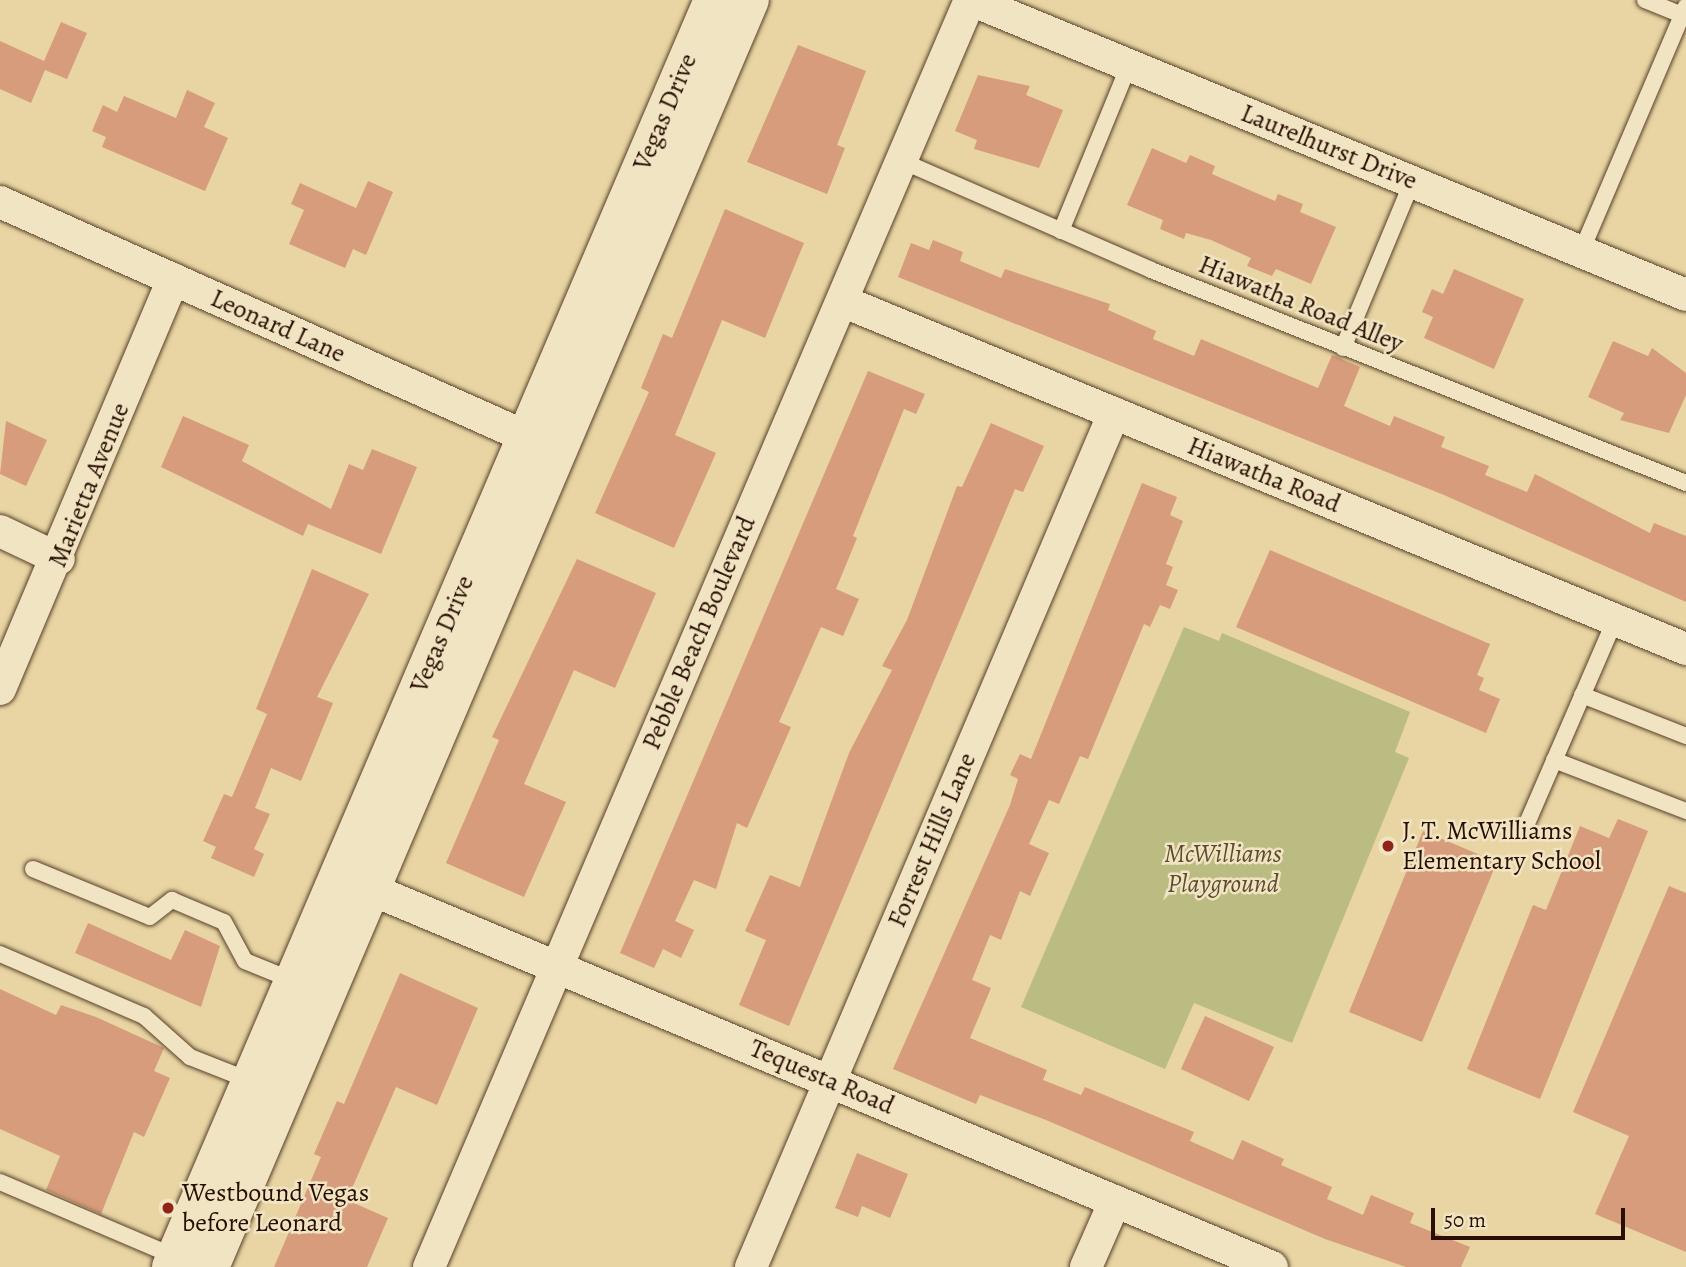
<!DOCTYPE html>
<html>
<head>
<meta charset="utf-8">
<style>
  body { margin:0 }
  #map { position:relative; width:1686px; height:1267px; overflow:hidden; background:#e8d5a3; font-family:Alegreya,serif }
  div>[style] { position:absolute }
  [style*='--x'] { left:calc(var(--x)*1px); top:calc(var(--y)*1px); width:calc(var(--w)*1px); rotate:calc(var(--a)*1deg) }
  .green>* { inset:0; background:#bbbc81 }
  .building>* { inset:0; background:#d79c7c }
  .roads { filter:drop-shadow(0 0 2px #59402a) drop-shadow(0 0 2px #59402a) }
  .lane>* { height:16px; margin:-8px; padding:0 8px; transform-origin:8px; border-radius:8px; background:#f0e4c3 }
  .street>* { height:32px; margin:-16px; padding:0 16px; transform-origin:16px; border-radius:16px; background:#f0e4c3 }
  .secondary>* { height:38px; margin:-19px; padding:0 19px; transform-origin:19px; border-radius:19px; background:#f0e4c3 }
  .dots>* { width:19px; height:19px; translate:-50% -50%; box-sizing:border-box; border:4px solid #f0e4c3; border-radius:50% }
  span { translate:-50% -50%; white-space:nowrap; text-align:center; line-height:1.15; -webkit-text-stroke:5px #f0e4c3; paint-order:stroke }
  .street-label { font-size:26px; color:#290e01 }
  .poi-label { font-size:26px; color:#290e01 }
  .left { translate:0 -50%; text-align:left }
  .park-label { font-size:26px; color:#5c4b2e; font-style:italic }
  .scale { position:absolute; left:1431px; top:1208px; width:194px; height:32px; box-sizing:border-box; border:4px solid #290e01; border-top:0; padding-left:9px; font-size:21px; line-height:24px; white-space:nowrap; color:#290e01; -webkit-text-stroke:5px #f0e4c3; paint-order:stroke }
</style>
</head>
<body>
<div id="map">
  <div class="green">
    <i style="clip-path:polygon(1184px 627px,1219px 641px,1222px 633px,1410px 712px,1395px 752px,1409px 758px,1292px 1043px,1194px 1003px,1165px 1069px,1021px 1007px)"></i>
  </div>
  <div class="building">
    <i style="clip-path:polygon(61px 22px,87px 33px,67px 79px,45px 70px,31px 103px,0 89px,0 41px,44px 61px)"></i>
    <i style="clip-path:polygon(798px 45px,866px 71px,837px 145px,845px 148px,827px 194px,747px 162px)"></i>
    <i style="clip-path:polygon(978px 75px,1030px 86px,1026px 95px,1063px 110px,1039px 168px,974px 149px,977px 140px,955px 131px)"></i>
    <i style="clip-path:polygon(187px 90px,215px 103px,204px 127px,228px 138px,205px 191px,102px 147px,106px 137px,92px 131px,103px 105px,117px 112px,124px 96px,176px 118px)"></i>
    <i style="clip-path:polygon(1152px 148px,1186px 163px,1190px 155px,1215px 166px,1212px 174px,1275px 201px,1278px 194px,1303px 204px,1300px 212px,1336px 227px,1311px 284px,1276px 269px,1272px 276px,1247px 266px,1251px 258px,1211px 240px,1186px 233px,1184px 239px,1160px 229px,1163px 220px,1127px 205px)"></i>
    <i style="clip-path:polygon(368px 181px,393px 192px,366px 255px,353px 249px,345px 268px,289px 244px,304px 210px,291px 204px,300px 183px,356px 208px)"></i>
    <i style="clip-path:polygon(725px 209px,804px 243px,765px 338px,722px 320px,675px 435px,716px 453px,674px 548px,595px 513px,649px 392px,641px 388px,663px 334px,672px 338px)"></i>
    <i style="clip-path:polygon(933px 240px,963px 252px,960px 261px,1001px 278px,1005px 269px,1110px 304px,1108px 310px,1156px 331px,1153px 339px,1194px 356px,1201px 339px,1318px 388px,1332px 355px,1360px 367px,1344px 406px,1390px 426px,1394px 416px,1445px 437px,1441px 447px,1489px 466px,1485px 475px,1527px 492px,1535px 474px,1650px 533px,1654px 523px,1686px 536px,1686px 602px,1444px 495px,898px 277px,911px 243px,929px 250px)"></i>
    <i style="clip-path:polygon(1454px 269px,1524px 299px,1494px 369px,1424px 338px,1433px 317px,1422px 312px,1432px 289px,1443px 294px)"></i>
    <i style="clip-path:polygon(1613px 341px,1648px 356px,1652px 348px,1686px 373px,1686px 395px,1669px 433px,1620px 420px,1624px 413px,1588px 397px)"></i>
    <i style="clip-path:polygon(868px 371px,925px 394px,916px 414px,904px 409px,853px 536px,857px 538px,836px 589px,859px 599px,843px 636px,821px 627px,779px 722px,791px 727px,747px 828px,737px 823px,716px 889px,694px 880px,675px 921px,694px 930px,681px 958px,663px 949px,654px 968px,620px 953px)"></i>
    <i style="clip-path:polygon(183px 416px,249px 445px,242px 461px,331px 509px,349px 464px,363px 470px,372px 449px,417px 467px,381px 554px,308px 524px,303px 536px,161px 467px)"></i>
    <i style="clip-path:polygon(6px 421px,47px 440px,26px 486px,0 474px)"></i>
    <i style="clip-path:polygon(991px 423px,1044px 446px,1023px 492px,1015px 489px,789px 1026px,739px 1005px,766px 940px,745px 931px,770px 875px,800px 887px,849px 753px,892px 670px,882px 666px,907px 620px,957px 486px,962px 487px)"></i>
    <i style="clip-path:polygon(1142px 483px,1177px 497px,1170px 515px,1183px 521px,1166px 564px,1173px 567px,1166px 585px,1178px 590px,1170px 609px,1160px 605px,1150px 627px,1144px 624px,1088px 759px,1080px 756px,1059px 804px,1049px 800px,1029px 844px,1049px 853px,1030px 896px,1020px 891px,1001px 940px,990px 935px,972px 980px,991px 988px,970px 1038px,1047px 1070px,1043px 1080px,1081px 1095px,1085px 1087px,1194px 1132px,1190px 1141px,1233px 1160px,1242px 1140px,1284px 1159px,1281px 1165px,1332px 1187px,1327px 1199px,1363px 1215px,1371px 1195px,1414px 1213px,1410px 1223px,1470px 1247px,1461px 1267px,1406px 1267px,1325px 1239px,1046px 1120px,980px 1095px,976px 1104px,893px 1069px,1010px 805px,1018px 779px,1010px 775px,1020px 754px,1031px 759px)"></i>
    <i style="clip-path:polygon(1270px 550px,1490px 644px,1477px 675px,1484px 678px,1479px 690px,1500px 699px,1486px 733px,1236px 627px)"></i>
    <i style="clip-path:polygon(577px 559px,656px 593px,615px 688px,574px 670px,524px 784px,566px 802px,524px 897px,446px 863px,499px 740px,492px 737px)"></i>
    <i style="clip-path:polygon(312px 569px,369px 594px,317px 697px,333px 703px,301px 781px,271px 768px,255px 808px,270px 814px,254px 849px,264px 854px,254px 877px,211px 858px,216px 847px,203px 841px,224px 794px,232px 797px,267px 714px,256px 709px)"></i>
    <i style="clip-path:polygon(1618px 819px,1648px 831px,1540px 1099px,1467px 1069px,1533px 905px,1546px 910px,1580px 826px,1609px 838px)"></i>
    <i style="clip-path:polygon(1423px 831px,1497px 862px,1422px 1042px,1349px 1012px)"></i>
    <i style="clip-path:polygon(1669px 886px,1686px 893px,1686px 1252px,1595px 1214px,1629px 1136px,1573px 1112px)"></i>
    <i style="clip-path:polygon(88px 923px,171px 960px,185px 930px,220px 946px,201px 1007px,75px 953px)"></i>
    <i style="clip-path:polygon(400px 973px,478px 1008px,437px 1105px,396px 1087px,347px 1200px,388px 1218px,367px 1267px,274px 1267px,321px 1157px,314px 1154px,337px 1101px,344px 1104px)"></i>
    <i style="clip-path:polygon(0 989px,56px 1015px,61px 1005px,96px 1017px,164px 1048px,154px 1071px,170px 1078px,144px 1137px,134px 1132px,101px 1214px,46px 1190px,60px 1156px,0 1129px)"></i>
    <i style="clip-path:polygon(1205px 1016px,1274px 1047px,1249px 1101px,1181px 1069px)"></i>
    <i style="clip-path:polygon(857px 1153px,908px 1174px,890px 1218px,862px 1206px,858px 1217px,835px 1208px)"></i>
  </div>
  <div class="roads">
    <div class="lane">
      <i style="--x:1645;--y:0;--w:40;--a:22"></i>
      <i style="--x:902;--y:161;--w:272;--a:23.6"></i>
      <i style="--x:1151;--y:270;--w:576;--a:21.71"></i>
      <i style="--x:1061;--y:231;--w:179;--a:-67.7"></i>
      <i style="--x:1581;--y:252;--w:267;--a:-66.9"></i>
      <i style="--x:1343;--y:348;--w:180;--a:-67.4"></i>
      <i style="--x:1582;--y:695;--w:112;--a:21.5"></i>
      <i style="--x:1554;--y:760;--w:142;--a:21.1"></i>
      <i style="--x:1528;--y:821;--w:219;--a:-66.6"></i>
      <i style="--x:33;--y:869;--w:126;--a:22.3"></i>
      <i style="--x:150;--y:917;--w:28;--a:-38"></i>
      <i style="--x:172;--y:900;--w:56;--a:22.9"></i>
      <i style="--x:224;--y:922;--w:44;--a:61.7"></i>
      <i style="--x:245;--y:961;--w:53;--a:22.2"></i>
      <i style="--x:0;--y:954;--w:157;--a:23.3"></i>
      <i style="--x:144;--y:1016;--w:62;--a:41.7"></i>
      <i style="--x:190;--y:1057;--w:66;--a:21.5"></i>
      <i style="--x:0;--y:1182;--w:191;--a:23.1"></i>
    </div>
    <div class="street">
      <i style="--x:971;--y:0;--w:773;--a:22.42"></i>
      <i style="--x:0;--y:202;--w:601;--a:24.05"></i>
      <i style="--x:842;--y:301;--w:913;--a:22.41"></i>
      <i style="--x:0;--y:531;--w:65;--a:25.4"></i>
      <i style="--x:0;--y:689;--w:445;--a:-67.1"></i>
      <i style="--x:370;--y:889;--w:978;--a:22.74"></i>
      <i style="--x:429;--y:1267;--w:1378;--a:-66.88"></i>
      <i style="--x:751;--y:1267;--w:928;--a:-66.97"></i>
      <i style="--x:1086;--y:1267;--w:72;--a:-66.3"></i>
    </div>
    <div class="secondary">
      <i style="--x:171;--y:1267;--w:1378;--a:-66.84"></i>
      <i style="--x:210;--y:1267;--w:1377;--a:-66.92"></i>
    </div>
  </div>
  <div class="dots">
    <i style="left:1388px;top:846px;background:#8f2418"></i>
    <i style="left:168px;top:1208px;background:#8f2418"></i>
  </div>
  <div class="street-label">
    <span style="left:665px;top:112px;rotate:-67deg">Vegas Drive</span>
    <span style="left:1329px;top:147px;rotate:22deg">Laurelhurst Drive</span>
    <span style="left:1301px;top:304px;rotate:22deg">Hiawatha Road Alley</span>
    <span style="left:278px;top:326px;rotate:24deg">Leonard Lane</span>
    <span style="left:1264px;top:475px;rotate:22deg">Hiawatha Road</span>
    <span style="left:89px;top:485px;rotate:-68deg">Marietta Avenue</span>
    <span style="left:699px;top:633px;rotate:-67deg">Pebble Beach Boulevard</span>
    <span style="left:442px;top:634px;rotate:-67deg">Vegas Drive</span>
    <span style="left:932px;top:840px;rotate:-67deg">Forrest Hills Lane</span>
    <span style="left:822px;top:1077px;rotate:23deg">Tequesta Road</span>
  </div>
  <div class="poi-label">
    <span class="left" style="left:1402px;top:846px">J. T. McWilliams<br>Elementary School</span>
    <span class="left" style="left:182px;top:1208px">Westbound Vegas<br>before Leonard</span>
  </div>
  <div class="park-label">
    <span style="left:1223px;top:869px">McWilliams<br>Playground</span>
  </div>
  <div class="scale">50 m</div>
</div>
</body>
</html>
